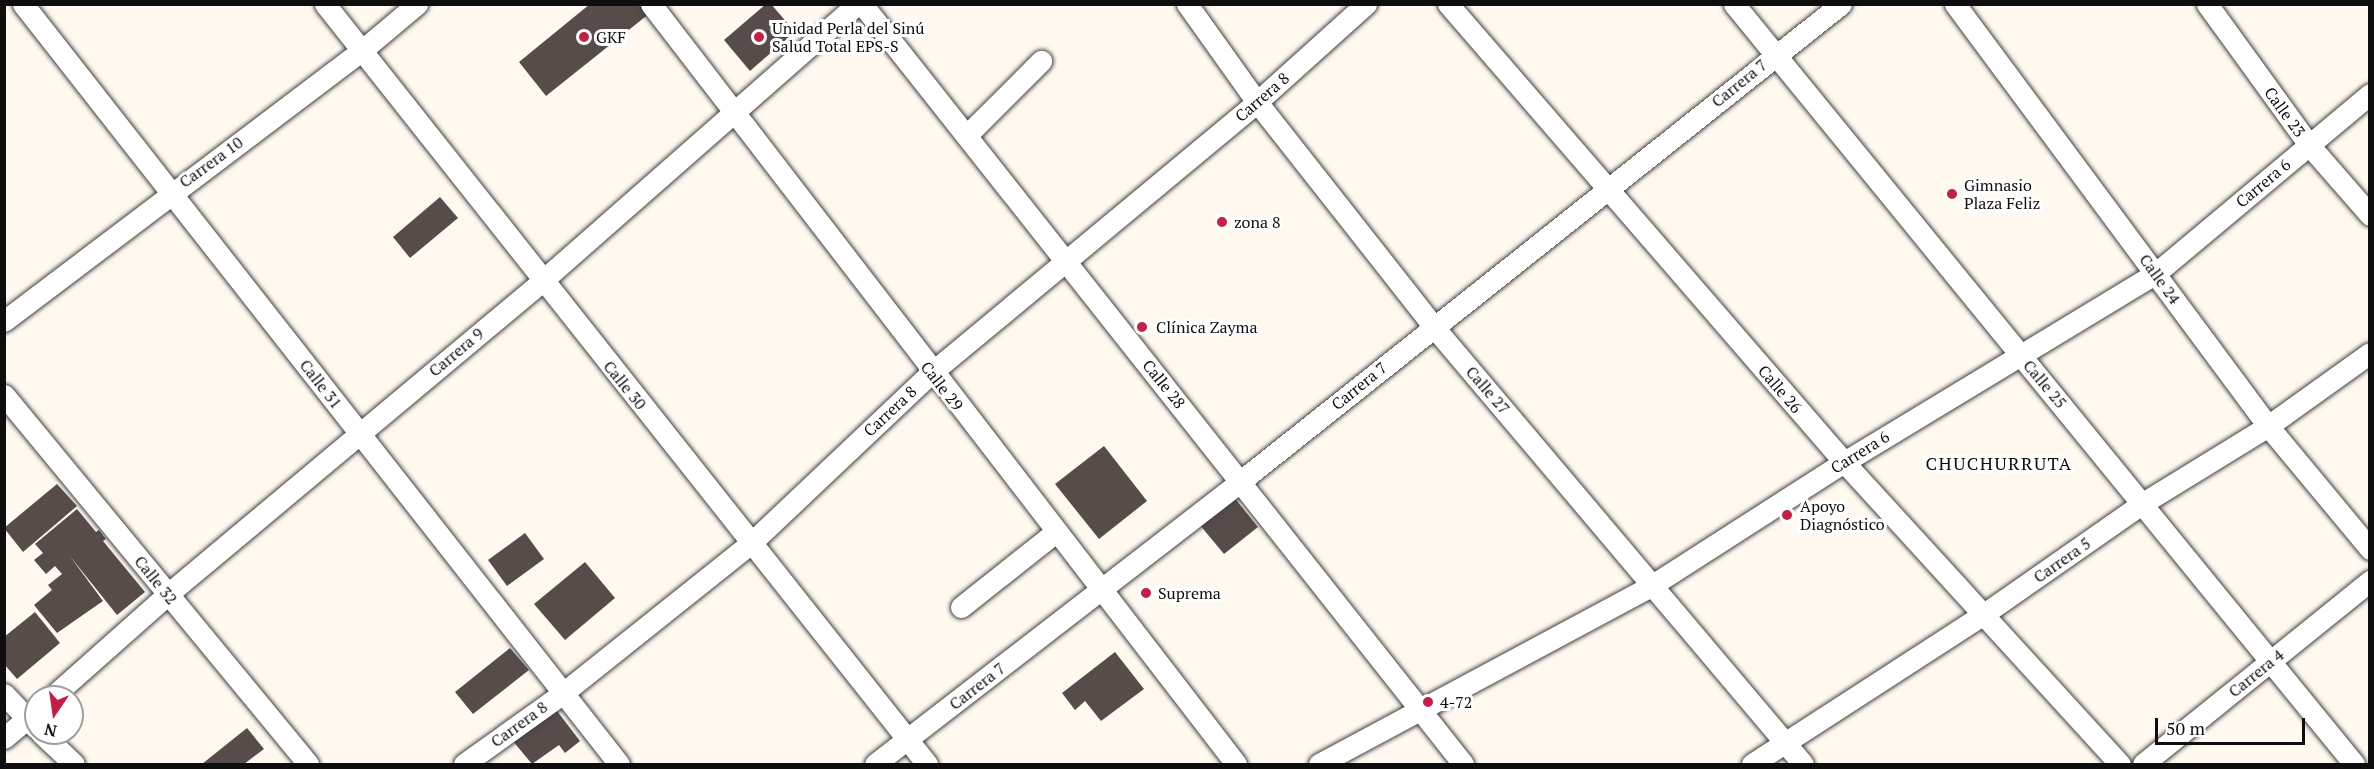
<!DOCTYPE html>
<html>
<head>
<meta charset="utf-8">
<style>
  body { margin:0 }
  #map { position:relative; width:2374px; height:769px; overflow:hidden; background:#fff9ef; font-family:"PT Serif",serif }
  div>[style] { position:absolute }
  [style*='--x'] { left:calc(var(--x)*1px); top:calc(var(--y)*1px); width:calc(var(--w)*1px); rotate:calc(var(--a)*1deg) }
  .building>* { inset:0; background:#574c4a }
  .roads { filter:drop-shadow(0 0 2px #414141) drop-shadow(0 0 2px #414141) }
  .minor>* { height:21px; margin:-10.5px; padding:0 10.5px; transform-origin:10.5px; border-radius:10.5px; background:#fff }
  .dots>* { width:16px; height:16px; translate:-50% -50%; box-sizing:border-box; border:3px solid #fff; border-radius:50% }
  span { translate:-50% -50%; white-space:nowrap; text-align:center; line-height:1.15; -webkit-text-stroke:6px #fff; paint-order:stroke }
  .poi-label { font-size:16px; color:#0e0e0e }
  .left { translate:0 -50%; text-align:left }
  .street-label { font-size:16px; color:#0e0e0e }
  .neighbourhood-label { font-size:18px; color:#0e0e0e; letter-spacing:1.5px }
  .frame { position:absolute; inset:0; border:6px solid #0e0e0e; pointer-events:none }
  .north { position:absolute; left:24px; top:685px; width:60px; height:60px; box-sizing:border-box; background:#fff; border:2px solid #9f9f9f; border-radius:50%; rotate:193deg; font-size:16px; font-weight:700; line-height:24px; text-align:center; color:#0e0e0e }
  .north::after { content:''; display:block; margin:auto; width:21px; height:27px; background:#c51f45; clip-path:polygon(50% 0,100% 100%,50% 72%,0 100%) }
  .scale { position:absolute; left:2155px; top:718px; width:150px; height:27px; box-sizing:border-box; border:3px solid #0e0e0e; border-top:0; padding-left:8px; font-size:18px; line-height:21px; white-space:nowrap; color:#0e0e0e; -webkit-text-stroke:4px #fff; paint-order:stroke }
</style>
</head>
<body>
<div id="map">
  <div class="building">
    <i style="clip-path:polygon(590px 4px,643px 4px,650px 13px,546px 96px,519px 62px)"></i>
    <i style="clip-path:polygon(766px 4px,771px 4px,795px 32px,750px 71px,724px 40px)"></i>
    <i style="clip-path:polygon(440px 197px,458px 218px,410px 258px,393px 237px)"></i>
    <i style="clip-path:polygon(1104px 446px,1147px 501px,1099px 539px,1055px 484px)"></i>
    <i style="clip-path:polygon(57px 484px,77px 506px,23px 552px,4px 528px)"></i>
    <i style="clip-path:polygon(1233px 496px,1258px 527px,1224px 554px,1199px 524px)"></i>
    <i style="clip-path:polygon(77px 509px,96px 532px,99px 530px,106px 539px,103px 541px,145px 592px,117px 615px,69px 555px,103px 601px,57px 633px,34px 605px,52px 590px,48px 585px,62px 574px,55px 566px,46px 574px,34px 560px,43px 553px,35px 544px)"></i>
    <i style="clip-path:polygon(525px 533px,544px 559px,507px 586px,488px 560px)"></i>
    <i style="clip-path:polygon(585px 562px,615px 598px,565px 640px,534px 604px)"></i>
    <i style="clip-path:polygon(35px 612px,60px 643px,17px 679px,4px 664px,4px 637px)"></i>
    <i style="clip-path:polygon(510px 648px,529px 670px,473px 714px,455px 692px)"></i>
    <i style="clip-path:polygon(1115px 652px,1144px 689px,1101px 721px,1085px 701px,1075px 710px,1062px 693px)"></i>
    <i style="clip-path:polygon(554px 707px,580px 741px,565px 753px,559px 745px,532px 764px,512px 740px)"></i>
    <i style="clip-path:polygon(247px 728px,264px 749px,244px 764px,202px 764px)"></i>
  </div>
  <div class="roads">
    <div class="minor">
      <i style="--x:23;--y:4;--w:966;--a:51.9"></i>
      <i style="--x:325;--y:4;--w:970;--a:51.62"></i>
      <i style="--x:651;--y:4;--w:959;--a:52.41"></i>
      <i style="--x:862;--y:4;--w:969;--a:51.66"></i>
      <i style="--x:1187;--y:4;--w:120;--a:54.5"></i>
      <i style="--x:1257;--y:102;--w:285;--a:51.8"></i>
      <i style="--x:1433;--y:326;--w:573;--a:49.81"></i>
      <i style="--x:1448;--y:4;--w:605;--a:49.15"></i>
      <i style="--x:1844;--y:462;--w:409;--a:47.6"></i>
      <i style="--x:1734;--y:4;--w:981;--a:50.79"></i>
      <i style="--x:1955;--y:4;--w:525;--a:53.44"></i>
      <i style="--x:2268;--y:426;--w:160;--a:50.3"></i>
      <i style="--x:2207;--y:4;--w:174;--a:54.1"></i>
      <i style="--x:2309;--y:145;--w:93;--a:48.9"></i>
      <i style="--x:967;--y:135;--w:105;--a:-45"></i>
      <i style="--x:4;--y:321;--w:446;--a:-37.1"></i>
      <i style="--x:360;--y:52;--w:75;--a:-40.1"></i>
      <i style="--x:4;--y:395;--w:478;--a:50.5"></i>
      <i style="--x:961;--y:607;--w:122;--a:-38.4"></i>
      <i style="--x:4;--y:694;--w:47;--a:46.7"></i>
      <i style="--x:52;--y:697;--w:155;--a:-41.6"></i>
      <i style="--x:168;--y:594;--w:488;--a:-39.9"></i>
      <i style="--x:542;--y:281;--w:419;--a:-41.3"></i>
      <i style="--x:41;--y:733;--w:45;--a:43.2"></i>
      <i style="--x:4;--y:738;--w:42;--a:-40.2"></i>
      <i style="--x:464;--y:764;--w:122;--a:-35.6"></i>
      <i style="--x:563;--y:693;--w:241;--a:-38.6"></i>
      <i style="--x:751;--y:543;--w:248;--a:-43.4"></i>
      <i style="--x:931;--y:373;--w:424;--a:-39.7"></i>
      <i style="--x:1257;--y:102;--w:147;--a:-42"></i>
      <i style="--x:875;--y:764;--w:464;--a:-37.7"></i>
      <i style="--x:1242;--y:480;--w:765;--a:-38.47"></i>
      <i style="--x:1319;--y:764;--w:380;--a:-28.2"></i>
      <i style="--x:1654;--y:584;--w:226;--a:-32.7"></i>
      <i style="--x:1844;--y:462;--w:365;--a:-31.2"></i>
      <i style="--x:2156;--y:273;--w:279;--a:-39.9"></i>
      <i style="--x:1752;--y:764;--w:273;--a:-32.9"></i>
      <i style="--x:1981;--y:616;--w:198;--a:-34.9"></i>
      <i style="--x:2143;--y:503;--w:147;--a:-31.6"></i>
      <i style="--x:2268;--y:426;--w:125;--a:-35.6"></i>
      <i style="--x:2143;--y:764;--w:292;--a:-38.9"></i>
    </div>
  </div>
  <div class="dots">
    <i style="left:584px;top:37px;background:#c51f45"></i>
    <i style="left:759px;top:37px;background:#c51f45"></i>
    <i style="left:1952px;top:194px;background:#c51f45"></i>
    <i style="left:1222px;top:222px;background:#c51f45"></i>
    <i style="left:1142px;top:327px;background:#c51f45"></i>
    <i style="left:1787px;top:515px;background:#c51f45"></i>
    <i style="left:1146px;top:593px;background:#c51f45"></i>
    <i style="left:1428px;top:702px;background:#c51f45"></i>
  </div>
  <div class="poi-label">
    <span class="left" style="left:772px;top:37px">Unidad Perla del Sinú<br>Salud Total EPS-S</span>
    <span class="left" style="left:596px;top:37px">GKF</span>
    <span class="left" style="left:1964px;top:194px">Gimnasio<br>Plaza Feliz</span>
    <span class="left" style="left:1234px;top:222px">zona 8</span>
    <span class="left" style="left:1156px;top:327px">Clínica Zayma</span>
    <span class="left" style="left:1800px;top:515px">Apoyo<br>Diagnóstico</span>
    <span class="left" style="left:1158px;top:593px">Suprema</span>
    <span class="left" style="left:1440px;top:702px">4-72</span>
  </div>
  <div class="street-label">
    <span style="left:1739px;top:83px;rotate:-39deg">Carrera 7</span>
    <span style="left:1262px;top:97px;rotate:-41deg">Carrera 8</span>
    <span style="left:2285px;top:112px;rotate:54deg">Calle 23</span>
    <span style="left:211px;top:162px;rotate:-36deg">Carrera 10</span>
    <span style="left:2263px;top:183px;rotate:-40deg">Carrera 6</span>
    <span style="left:2160px;top:279px;rotate:54deg">Calle 24</span>
    <span style="left:456px;top:352px;rotate:-40deg">Carrera 9</span>
    <span style="left:321px;top:384px;rotate:52deg">Calle 31</span>
    <span style="left:1164px;top:384px;rotate:51deg">Calle 28</span>
    <span style="left:2045px;top:384px;rotate:50deg">Calle 25</span>
    <span style="left:625px;top:385px;rotate:51deg">Calle 30</span>
    <span style="left:942px;top:386px;rotate:52deg">Calle 29</span>
    <span style="left:1359px;top:386px;rotate:-39deg">Carrera 7</span>
    <span style="left:1780px;top:389px;rotate:49deg">Calle 26</span>
    <span style="left:1488px;top:390px;rotate:49deg">Calle 27</span>
    <span style="left:890px;top:411px;rotate:-43deg">Carrera 8</span>
    <span style="left:1860px;top:452px;rotate:-32deg">Carrera 6</span>
    <span style="left:2062px;top:560px;rotate:-35deg">Carrera 5</span>
    <span style="left:156px;top:580px;rotate:51deg">Calle 32</span>
    <span style="left:2256px;top:673px;rotate:-39deg">Carrera 4</span>
    <span style="left:977px;top:686px;rotate:-38deg">Carrera 7</span>
    <span style="left:519px;top:724px;rotate:-36deg">Carrera 8</span>
  </div>
  <div class="neighbourhood-label">
    <span style="left:1999px;top:463px">CHUCHURRUTA</span>
  </div>
  <div class="frame"></div>
  <div class="north">N</div>
  <div class="scale">50 m</div>
</div>
</body>
</html>
